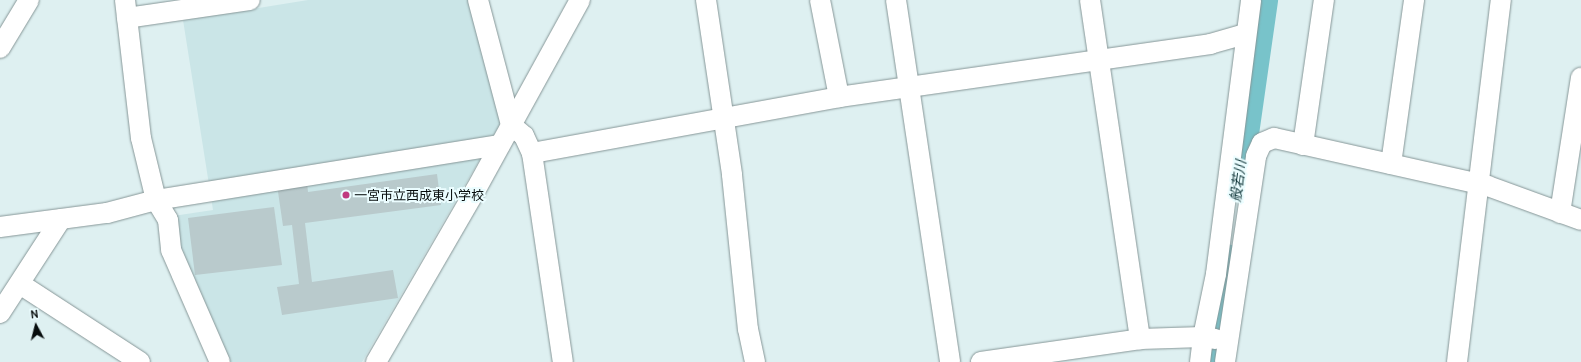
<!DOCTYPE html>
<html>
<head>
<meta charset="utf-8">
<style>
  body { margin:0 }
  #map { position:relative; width:1581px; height:362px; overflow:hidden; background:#def0f1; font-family:Cabin,"Noto Sans JP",sans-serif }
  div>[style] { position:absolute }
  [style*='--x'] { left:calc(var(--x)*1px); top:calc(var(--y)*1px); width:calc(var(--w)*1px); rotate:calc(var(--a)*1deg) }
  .built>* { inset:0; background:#cae5e7 }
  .river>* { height:30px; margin:-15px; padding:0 15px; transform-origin:15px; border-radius:15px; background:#78c3ca }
  .building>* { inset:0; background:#b9cacc }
  .roads { filter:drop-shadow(0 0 1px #869697) drop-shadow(0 0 1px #869697) }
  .minor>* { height:20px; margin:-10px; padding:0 10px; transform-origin:10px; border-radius:10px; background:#fff }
  .dots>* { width:11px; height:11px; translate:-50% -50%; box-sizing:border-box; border:2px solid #ebfdff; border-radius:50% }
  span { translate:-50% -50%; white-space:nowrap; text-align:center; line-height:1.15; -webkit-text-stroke:4px #ebfdff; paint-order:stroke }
  .poi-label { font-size:13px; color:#070d0d }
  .left { translate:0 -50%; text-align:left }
  .water-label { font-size:14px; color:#0d3336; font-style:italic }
  .north { position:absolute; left:16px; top:306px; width:40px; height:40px; -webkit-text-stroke:3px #ebfdff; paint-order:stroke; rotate:353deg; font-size:11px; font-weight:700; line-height:16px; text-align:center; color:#070d0d }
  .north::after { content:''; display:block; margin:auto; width:14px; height:18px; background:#070d0d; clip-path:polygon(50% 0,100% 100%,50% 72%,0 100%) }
</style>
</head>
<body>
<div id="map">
  <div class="built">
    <i style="clip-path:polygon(308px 0,470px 0,503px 114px,498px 128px,362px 362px,226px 362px,178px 255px,173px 216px,213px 210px,183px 20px)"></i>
  </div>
  <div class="river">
    <i style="--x:1238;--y:176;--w:178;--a:-81.9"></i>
    <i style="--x:1212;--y:362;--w:104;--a:-82.3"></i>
  </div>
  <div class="building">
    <i style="clip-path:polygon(437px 174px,441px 205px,305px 223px,312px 282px,393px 270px,398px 298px,282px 315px,277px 287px,299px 284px,292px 225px,283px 226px,277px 185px,307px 182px,308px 192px)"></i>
    <i style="clip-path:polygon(274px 207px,282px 265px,195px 275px,188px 218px)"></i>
  </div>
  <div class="roads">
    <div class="minor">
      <i style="--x:125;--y:0;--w:139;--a:83.4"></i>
      <i style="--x:141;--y:138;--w:64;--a:76.4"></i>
      <i style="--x:156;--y:200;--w:23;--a:59"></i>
      <i style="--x:168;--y:220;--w:30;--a:84"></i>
      <i style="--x:171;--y:250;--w:122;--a:66.4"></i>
      <i style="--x:478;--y:0;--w:129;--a:75.2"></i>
      <i style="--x:511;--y:125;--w:17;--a:40"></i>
      <i style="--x:524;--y:136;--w:19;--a:65"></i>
      <i style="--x:532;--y:153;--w:211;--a:81.6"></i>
      <i style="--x:706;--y:0;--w:177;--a:81.5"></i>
      <i style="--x:732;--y:175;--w:155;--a:84.1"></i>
      <i style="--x:748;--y:329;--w:34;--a:78"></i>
      <i style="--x:820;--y:0;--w:99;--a:78.9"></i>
      <i style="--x:896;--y:0;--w:366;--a:81.5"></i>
      <i style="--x:1090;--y:0;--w:343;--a:81.6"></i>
      <i style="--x:127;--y:18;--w:124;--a:-8.3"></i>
      <i style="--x:0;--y:48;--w:56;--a:-58.9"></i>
      <i style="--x:1303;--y:145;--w:147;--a:-81.8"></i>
      <i style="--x:532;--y:153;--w:312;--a:-10.3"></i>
      <i style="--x:839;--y:97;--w:375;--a:-8.1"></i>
      <i style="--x:1210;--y:44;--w:37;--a:-16"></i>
      <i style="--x:1391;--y:164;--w:166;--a:-82"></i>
      <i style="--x:1560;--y:213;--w:137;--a:-81.2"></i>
      <i style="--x:0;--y:227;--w:108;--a:-7.5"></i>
      <i style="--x:107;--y:213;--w:51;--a:-14.9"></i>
      <i style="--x:156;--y:200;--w:348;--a:-9.1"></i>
      <i style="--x:20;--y:284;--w:143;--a:33"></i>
      <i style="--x:0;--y:313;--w:112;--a:-57"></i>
      <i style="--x:376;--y:362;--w:198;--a:-59.9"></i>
      <i style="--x:475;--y:191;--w:218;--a:-61.2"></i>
      <i style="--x:981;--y:362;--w:161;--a:-8.2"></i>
      <i style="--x:1140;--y:339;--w:63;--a:-1.8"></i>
      <i style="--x:1203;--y:337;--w:12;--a:9"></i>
      <i style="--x:1200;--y:362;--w:25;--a:-83"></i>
      <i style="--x:1203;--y:337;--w:64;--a:-78.3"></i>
      <i style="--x:1216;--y:274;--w:276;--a:-82.7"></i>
      <i style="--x:1225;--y:362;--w:208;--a:-81.4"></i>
      <i style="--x:1256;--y:156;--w:14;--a:-65"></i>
      <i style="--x:1262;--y:143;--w:13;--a:-23"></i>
      <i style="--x:1274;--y:138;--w:219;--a:12.6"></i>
      <i style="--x:1488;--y:186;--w:99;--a:20.1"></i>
      <i style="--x:1457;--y:362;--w:365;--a:-83.1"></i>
    </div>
  </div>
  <div class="dots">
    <i style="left:346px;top:195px;background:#c03b80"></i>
  </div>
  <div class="poi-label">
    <span class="left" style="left:354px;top:195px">一宮市立西成東小学校</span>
  </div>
  <div class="water-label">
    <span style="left:1238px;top:181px;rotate:-82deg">般若川</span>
  </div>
  <div class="north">N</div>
</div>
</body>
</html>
